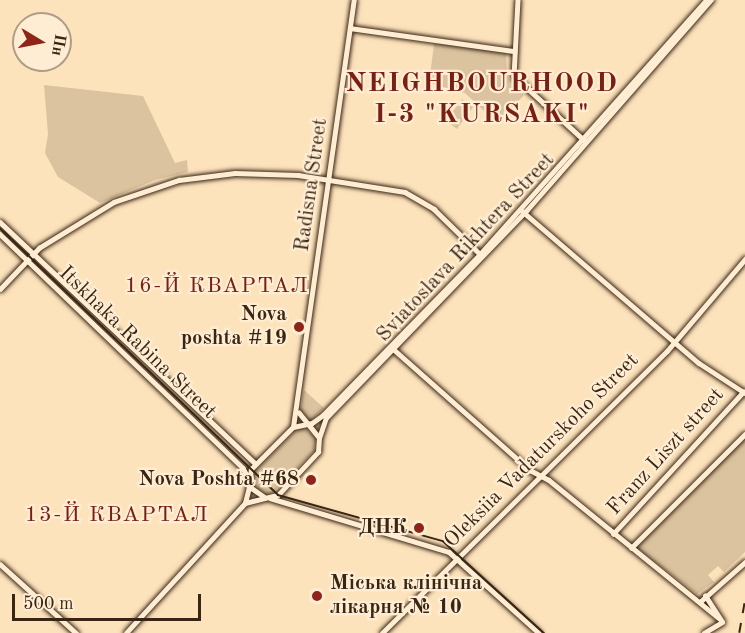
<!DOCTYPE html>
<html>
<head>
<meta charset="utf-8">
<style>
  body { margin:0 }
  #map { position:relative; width:745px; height:633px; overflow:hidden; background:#fde3bc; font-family:"Old Standard TT",serif }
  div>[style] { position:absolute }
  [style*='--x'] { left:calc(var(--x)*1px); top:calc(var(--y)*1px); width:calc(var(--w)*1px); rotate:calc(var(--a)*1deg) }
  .green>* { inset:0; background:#dcc39f }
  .roads { filter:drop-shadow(0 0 2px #392514) drop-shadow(0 0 2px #392514) }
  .secondary>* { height:4.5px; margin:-2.25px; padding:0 2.25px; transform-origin:2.25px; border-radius:2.25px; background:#feedd3 }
  .tram>* { height:1.5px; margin:-0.75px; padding:0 0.75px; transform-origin:0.75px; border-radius:0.75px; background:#392514 }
  .rail>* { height:1.5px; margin-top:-0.75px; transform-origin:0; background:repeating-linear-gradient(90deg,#392514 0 10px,transparent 0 20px) }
  .dots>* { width:16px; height:16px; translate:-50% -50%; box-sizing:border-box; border:3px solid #feedd3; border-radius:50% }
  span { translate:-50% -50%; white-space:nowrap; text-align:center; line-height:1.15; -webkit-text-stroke:4.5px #feedd3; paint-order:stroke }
  .street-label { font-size:21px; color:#392514 }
  .poi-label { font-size:21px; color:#392514; font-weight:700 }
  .right { translate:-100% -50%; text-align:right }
  .left { translate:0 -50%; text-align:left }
  .neighbourhood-label { font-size:22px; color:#7a1f14; letter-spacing:1.5px }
  .district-label { font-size:27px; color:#7a1f14; font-weight:700; letter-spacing:1.5px }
  .north { position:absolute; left:12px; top:12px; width:60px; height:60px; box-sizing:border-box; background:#feedd3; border:2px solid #af9d87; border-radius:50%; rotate:100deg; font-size:16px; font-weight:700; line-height:24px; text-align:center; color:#392514 }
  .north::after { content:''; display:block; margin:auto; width:21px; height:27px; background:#8f2418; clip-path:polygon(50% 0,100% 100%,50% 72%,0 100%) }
  .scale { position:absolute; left:12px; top:594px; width:189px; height:27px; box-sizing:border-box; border:3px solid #392514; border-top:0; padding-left:8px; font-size:18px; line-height:21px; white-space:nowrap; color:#392514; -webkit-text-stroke:4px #feedd3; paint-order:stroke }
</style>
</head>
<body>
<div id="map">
  <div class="green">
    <i style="clip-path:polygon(434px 44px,506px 49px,507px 76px,524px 95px,498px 124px,465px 93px,429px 83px)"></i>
    <i style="clip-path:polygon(44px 85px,143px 96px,175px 163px,187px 160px,188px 172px,155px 180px,100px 203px,58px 177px,45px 153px,48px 134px)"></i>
    <i style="clip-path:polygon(462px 99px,473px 107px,457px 129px,446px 121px)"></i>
    <i style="clip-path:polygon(304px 390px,324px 408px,309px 422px,300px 413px)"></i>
    <i style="clip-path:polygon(303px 428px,316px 437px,314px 451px,272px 493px,263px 495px,254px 489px,254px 472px,295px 431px)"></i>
    <i style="clip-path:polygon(745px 438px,745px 552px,724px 572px,718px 566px,708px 575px,714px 582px,697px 594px,636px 547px)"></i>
  </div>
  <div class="roads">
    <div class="secondary">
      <i style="--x:518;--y:0;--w:76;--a:93"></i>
      <i style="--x:514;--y:76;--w:95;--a:42.4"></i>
      <i style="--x:350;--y:28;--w:166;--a:8"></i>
      <i style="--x:522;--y:211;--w:233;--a:40.7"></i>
      <i style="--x:699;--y:363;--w:55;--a:33.1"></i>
      <i style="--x:0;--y:222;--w:352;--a:43.4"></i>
      <i style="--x:0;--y:234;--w:337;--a:43.9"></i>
      <i style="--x:243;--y:468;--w:10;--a:61"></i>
      <i style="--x:0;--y:289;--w:57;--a:-46.4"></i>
      <i style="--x:39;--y:248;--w:88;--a:-31.5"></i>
      <i style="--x:114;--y:202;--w:69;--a:-18.7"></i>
      <i style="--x:179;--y:180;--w:56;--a:-7.1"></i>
      <i style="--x:235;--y:173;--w:63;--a:1.8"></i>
      <i style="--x:298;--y:175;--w:108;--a:9"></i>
      <i style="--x:405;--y:192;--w:34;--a:30"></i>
      <i style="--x:434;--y:209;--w:66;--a:44.4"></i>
      <i style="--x:391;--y:347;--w:186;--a:41.5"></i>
      <i style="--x:530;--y:470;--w:21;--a:28"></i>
      <i style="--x:549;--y:480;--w:219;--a:39.1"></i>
      <i style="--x:293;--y:427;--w:431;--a:-81.9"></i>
      <i style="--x:319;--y:438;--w:21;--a:-71"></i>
      <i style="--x:326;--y:418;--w:288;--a:-46"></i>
      <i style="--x:526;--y:211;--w:281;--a:-48.8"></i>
      <i style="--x:265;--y:498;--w:19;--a:-145"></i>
      <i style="--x:249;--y:487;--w:18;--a:-84"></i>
      <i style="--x:251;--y:469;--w:59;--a:-45"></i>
      <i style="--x:293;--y:427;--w:19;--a:-12"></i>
      <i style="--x:312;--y:423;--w:14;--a:-36"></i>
      <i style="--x:323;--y:415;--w:225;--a:-45.7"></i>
      <i style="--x:480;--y:254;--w:340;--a:-48.3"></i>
      <i style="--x:270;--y:498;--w:187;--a:16.8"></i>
      <i style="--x:449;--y:552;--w:121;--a:42"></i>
      <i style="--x:245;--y:503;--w:16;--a:-76"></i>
      <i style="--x:613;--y:534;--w:193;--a:-47.5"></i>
      <i style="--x:631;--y:548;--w:161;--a:-45"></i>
      <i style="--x:0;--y:564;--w:103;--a:42.2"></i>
      <i style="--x:700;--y:602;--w:60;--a:-41.6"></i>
      <i style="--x:126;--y:633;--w:176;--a:-47.5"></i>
      <i style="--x:245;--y:503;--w:34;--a:-14"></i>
      <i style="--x:278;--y:495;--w:59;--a:-47.1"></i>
      <i style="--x:318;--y:452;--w:14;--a:-86"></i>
      <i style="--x:319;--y:438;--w:32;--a:-129"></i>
      <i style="--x:382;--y:633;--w:401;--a:-44.7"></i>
      <i style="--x:667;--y:351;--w:121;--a:-49.7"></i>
      <i style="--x:704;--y:633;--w:21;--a:-31"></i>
      <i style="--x:722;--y:622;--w:31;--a:-123"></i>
    </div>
  </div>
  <div class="tram">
    <i style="--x:0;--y:228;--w:385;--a:43.8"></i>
    <i style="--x:278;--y:495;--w:171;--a:15.6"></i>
    <i style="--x:443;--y:541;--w:137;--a:42.3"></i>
  </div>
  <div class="rail">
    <i style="--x:739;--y:633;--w:35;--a:-80"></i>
  </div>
  <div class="dots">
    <i style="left:299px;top:327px;background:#8f2418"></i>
    <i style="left:311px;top:480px;background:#8f2418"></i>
    <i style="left:419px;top:528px;background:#8f2418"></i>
    <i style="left:317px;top:596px;background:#8f2418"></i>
  </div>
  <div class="street-label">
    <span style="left:312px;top:185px;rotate:-82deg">Radisna Street</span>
    <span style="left:466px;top:248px;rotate:-47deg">Sviatoslava Rikhtera Street</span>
    <span style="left:137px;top:343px;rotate:44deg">Itskhaka Rabina Street</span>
    <span style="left:542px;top:451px;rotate:-45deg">Oleksiia Vadaturskoho Street</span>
    <span style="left:666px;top:452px;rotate:-48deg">Franz Liszt street</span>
  </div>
  <div class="poi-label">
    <span class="right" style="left:287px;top:327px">Nova<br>poshta #19</span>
    <span class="right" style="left:299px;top:480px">Nova Poshta #68</span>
    <span class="right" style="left:407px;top:528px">ДНК</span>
    <span class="left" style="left:330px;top:596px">Міська клінічна<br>лікарня № 10</span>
  </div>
  <div class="neighbourhood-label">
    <span style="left:217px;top:287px">16-Й КВАРТАЛ</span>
    <span style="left:117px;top:516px">13-Й КВАРТАЛ</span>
  </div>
  <div class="district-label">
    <span style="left:482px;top:99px">NEIGHBOURHOOD<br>I-3 "KURSAKI"</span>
  </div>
  <div class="north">Пн</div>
  <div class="scale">500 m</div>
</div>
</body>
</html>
